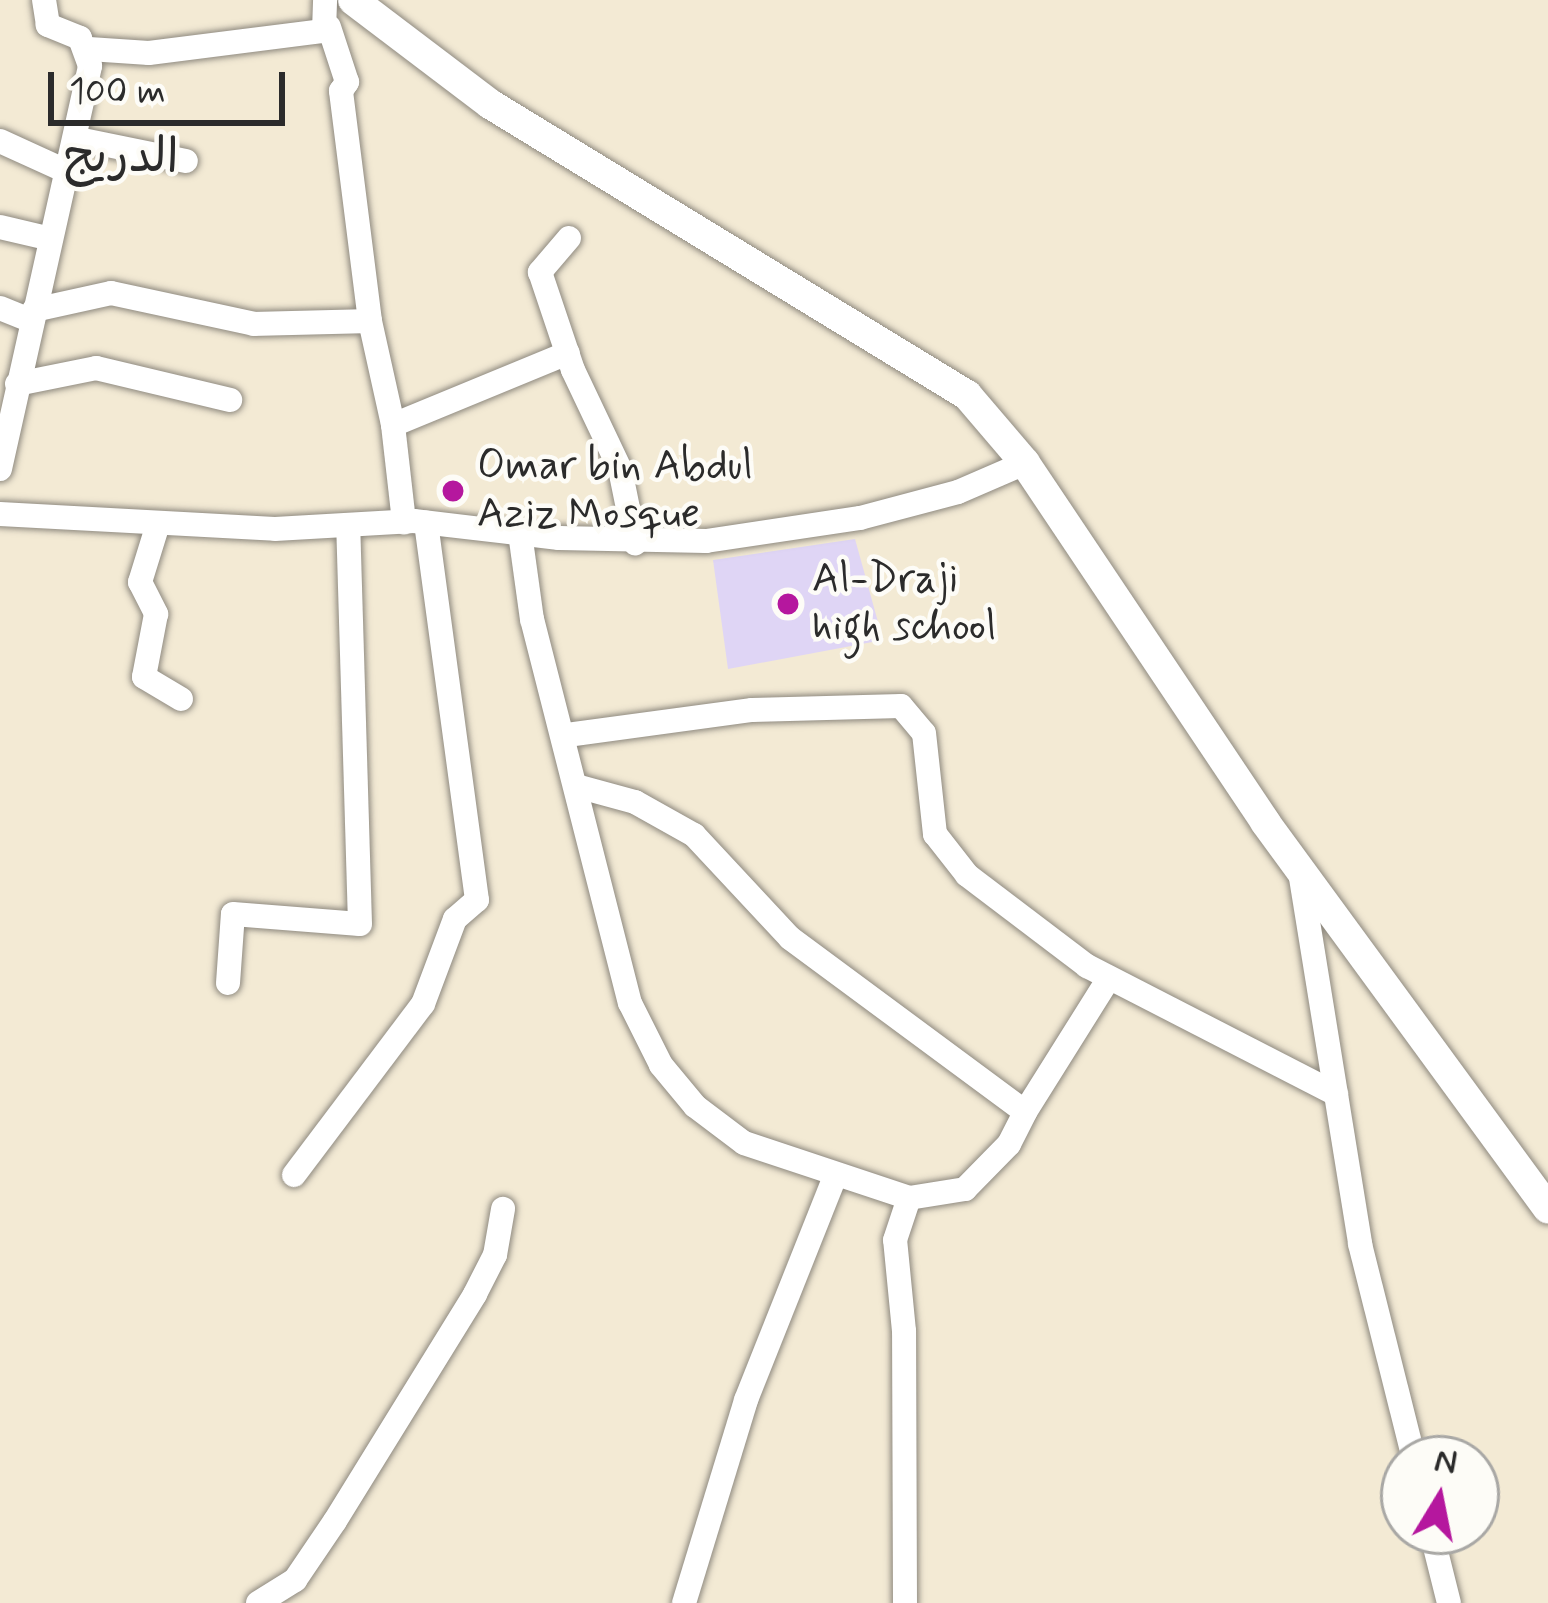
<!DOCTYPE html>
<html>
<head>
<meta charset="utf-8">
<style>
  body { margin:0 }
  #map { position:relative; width:1548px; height:1603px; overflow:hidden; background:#f3ead4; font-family:Mynerve,"Playpen Sans Arabic",sans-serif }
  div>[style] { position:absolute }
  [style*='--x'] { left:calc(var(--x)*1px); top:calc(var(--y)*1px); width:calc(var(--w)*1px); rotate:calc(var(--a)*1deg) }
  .built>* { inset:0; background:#dfd5f5 }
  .roads { filter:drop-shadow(0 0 3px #8f8a80) drop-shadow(0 0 3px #8f8a80) }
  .minor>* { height:24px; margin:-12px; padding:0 12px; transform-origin:12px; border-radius:12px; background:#fff }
  .major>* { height:30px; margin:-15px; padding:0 15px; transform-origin:15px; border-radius:15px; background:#fff }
  .dots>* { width:33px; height:33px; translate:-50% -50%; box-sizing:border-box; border:6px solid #fdfcf7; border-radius:50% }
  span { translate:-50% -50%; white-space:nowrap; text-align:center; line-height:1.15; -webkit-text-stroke:9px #fdfcf7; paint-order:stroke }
  .poi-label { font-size:42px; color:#2b2b2b }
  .left { translate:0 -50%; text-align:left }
  .quarter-label { font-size:48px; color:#2b2b2b }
  .north { position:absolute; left:1380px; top:1435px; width:120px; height:120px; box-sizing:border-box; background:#fdfcf7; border:3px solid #a9a8a5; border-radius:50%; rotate:10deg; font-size:33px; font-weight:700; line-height:48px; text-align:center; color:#2b2b2b }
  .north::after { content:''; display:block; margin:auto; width:42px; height:54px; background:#b5179e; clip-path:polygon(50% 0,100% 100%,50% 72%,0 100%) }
  .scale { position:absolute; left:48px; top:72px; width:237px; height:54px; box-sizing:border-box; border:6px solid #2b2b2b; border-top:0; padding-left:15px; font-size:36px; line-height:42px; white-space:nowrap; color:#2b2b2b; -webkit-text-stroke:9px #fdfcf7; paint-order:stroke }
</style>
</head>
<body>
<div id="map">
  <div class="built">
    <i style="clip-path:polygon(855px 539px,883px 640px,728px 669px,713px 560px)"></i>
  </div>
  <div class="roads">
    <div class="minor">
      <i style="--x:89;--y:49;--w:60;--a:3.8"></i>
      <i style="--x:149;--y:53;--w:176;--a:-7.2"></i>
      <i style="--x:324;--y:31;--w:31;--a:-88"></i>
      <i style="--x:78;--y:139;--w:110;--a:11.5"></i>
      <i style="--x:0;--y:141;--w:75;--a:24.5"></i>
      <i style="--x:0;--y:227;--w:52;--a:13.2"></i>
      <i style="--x:569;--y:238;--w:45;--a:130.5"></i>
      <i style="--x:540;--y:272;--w:103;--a:71.4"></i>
      <i style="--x:573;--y:370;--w:110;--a:64.6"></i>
      <i style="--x:620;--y:469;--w:76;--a:78.5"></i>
      <i style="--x:0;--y:308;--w:35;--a:22"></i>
      <i style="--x:34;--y:310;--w:79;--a:-12.4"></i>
      <i style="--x:111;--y:293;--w:146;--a:12.2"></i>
      <i style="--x:254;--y:324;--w:116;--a:-1.5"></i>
      <i style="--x:370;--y:321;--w:232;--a:-97.2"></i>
      <i style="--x:341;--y:91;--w:11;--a:-56"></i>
      <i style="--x:347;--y:82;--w:58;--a:-108.1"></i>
      <i style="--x:370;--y:321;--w:107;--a:77.5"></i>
      <i style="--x:393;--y:425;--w:189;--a:-22.4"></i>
      <i style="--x:17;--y:384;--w:81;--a:-11.4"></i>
      <i style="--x:96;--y:368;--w:138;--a:13.4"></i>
      <i style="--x:393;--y:425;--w:98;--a:83.5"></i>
      <i style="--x:0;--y:469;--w:413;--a:-77.4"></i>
      <i style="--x:90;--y:66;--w:30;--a:-110"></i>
      <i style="--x:80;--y:38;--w:35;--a:-158"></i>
      <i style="--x:48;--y:25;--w:25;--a:-99"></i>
      <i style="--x:0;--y:514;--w:275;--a:3.1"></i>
      <i style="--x:275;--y:529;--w:139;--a:-3.3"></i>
      <i style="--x:414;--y:521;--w:146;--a:6.7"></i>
      <i style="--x:559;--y:538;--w:147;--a:1.2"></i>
      <i style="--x:706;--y:541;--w:156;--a:-8.5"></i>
      <i style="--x:860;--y:518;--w:101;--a:-14.9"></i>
      <i style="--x:958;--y:492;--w:73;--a:-23.4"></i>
      <i style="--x:158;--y:524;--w:61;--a:107.2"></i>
      <i style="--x:140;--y:582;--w:36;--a:63"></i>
      <i style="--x:156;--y:614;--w:64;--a:100.8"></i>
      <i style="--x:144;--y:677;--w:43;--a:30.7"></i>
      <i style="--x:520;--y:533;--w:87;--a:82.1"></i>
      <i style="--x:532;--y:619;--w:396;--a:75.7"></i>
      <i style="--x:630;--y:1003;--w:69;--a:63.4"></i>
      <i style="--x:661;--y:1065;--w:53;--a:50.3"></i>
      <i style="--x:695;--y:1106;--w:61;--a:37.1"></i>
      <i style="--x:744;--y:1143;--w:174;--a:18.4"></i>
      <i style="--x:909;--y:1198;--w:57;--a:-9.1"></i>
      <i style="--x:965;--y:1189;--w:63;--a:-45.6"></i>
      <i style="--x:1009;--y:1144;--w:36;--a:-63"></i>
      <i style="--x:567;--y:735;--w:187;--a:-7.7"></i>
      <i style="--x:752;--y:710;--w:149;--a:-1.5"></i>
      <i style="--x:901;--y:706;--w:35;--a:50"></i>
      <i style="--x:924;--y:733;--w:102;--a:83.8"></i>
      <i style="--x:935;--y:834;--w:52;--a:52"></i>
      <i style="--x:967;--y:875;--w:151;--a:37.2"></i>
      <i style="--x:1087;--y:966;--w:280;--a:27.2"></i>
      <i style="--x:580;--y:787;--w:57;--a:15.3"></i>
      <i style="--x:635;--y:802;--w:68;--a:29.2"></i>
      <i style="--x:694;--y:835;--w:141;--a:47"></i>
      <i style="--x:790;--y:938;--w:292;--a:36.5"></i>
      <i style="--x:1025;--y:1112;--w:158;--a:-57.9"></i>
      <i style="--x:1300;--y:872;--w:377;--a:80.8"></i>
      <i style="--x:1360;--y:1244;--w:222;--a:75.9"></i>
      <i style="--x:228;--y:983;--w:69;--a:-85.9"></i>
      <i style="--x:233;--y:914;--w:127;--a:4.5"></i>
      <i style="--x:360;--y:924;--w:399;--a:-91.7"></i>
      <i style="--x:294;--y:1175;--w:214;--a:-53"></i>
      <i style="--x:423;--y:1004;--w:91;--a:-69.4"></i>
      <i style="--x:455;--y:919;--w:29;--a:-41"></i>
      <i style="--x:477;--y:900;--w:381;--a:-97.7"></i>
      <i style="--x:1431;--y:1531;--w:74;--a:76"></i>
      <i style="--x:258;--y:1603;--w:44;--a:-31.9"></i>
      <i style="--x:295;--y:1580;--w:71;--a:-55.9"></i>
      <i style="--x:335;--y:1521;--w:267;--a:-58.3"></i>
      <i style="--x:475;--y:1294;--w:44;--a:-62.9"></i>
      <i style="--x:495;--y:1255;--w:47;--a:-80.1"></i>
      <i style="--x:684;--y:1603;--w:212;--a:-73"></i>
      <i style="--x:746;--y:1400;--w:243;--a:-68.3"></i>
      <i style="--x:905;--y:1603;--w:272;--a:-90.2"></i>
      <i style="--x:904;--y:1331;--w:91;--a:-95.6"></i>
      <i style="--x:895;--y:1240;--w:44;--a:-71.6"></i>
    </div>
    <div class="major">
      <i style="--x:353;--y:0;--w:172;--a:37.2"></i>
      <i style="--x:490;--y:104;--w:559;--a:31.39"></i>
      <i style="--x:967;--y:395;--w:89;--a:49.5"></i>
      <i style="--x:1025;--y:463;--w:432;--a:56.2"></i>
      <i style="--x:1265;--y:822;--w:479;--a:53.8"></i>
    </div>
  </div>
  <div class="dots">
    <i style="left:453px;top:491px;background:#b5179e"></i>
    <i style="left:788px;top:604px;background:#b5179e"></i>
  </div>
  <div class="poi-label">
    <span class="left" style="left:477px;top:491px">Omar bin Abdul<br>Aziz Mosque</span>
    <span class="left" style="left:812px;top:604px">Al-Draji<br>high school</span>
  </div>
  <div class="quarter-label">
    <span style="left:121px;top:158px">الدريج</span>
  </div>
  <div class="north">N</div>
  <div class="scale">100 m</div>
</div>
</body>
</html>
